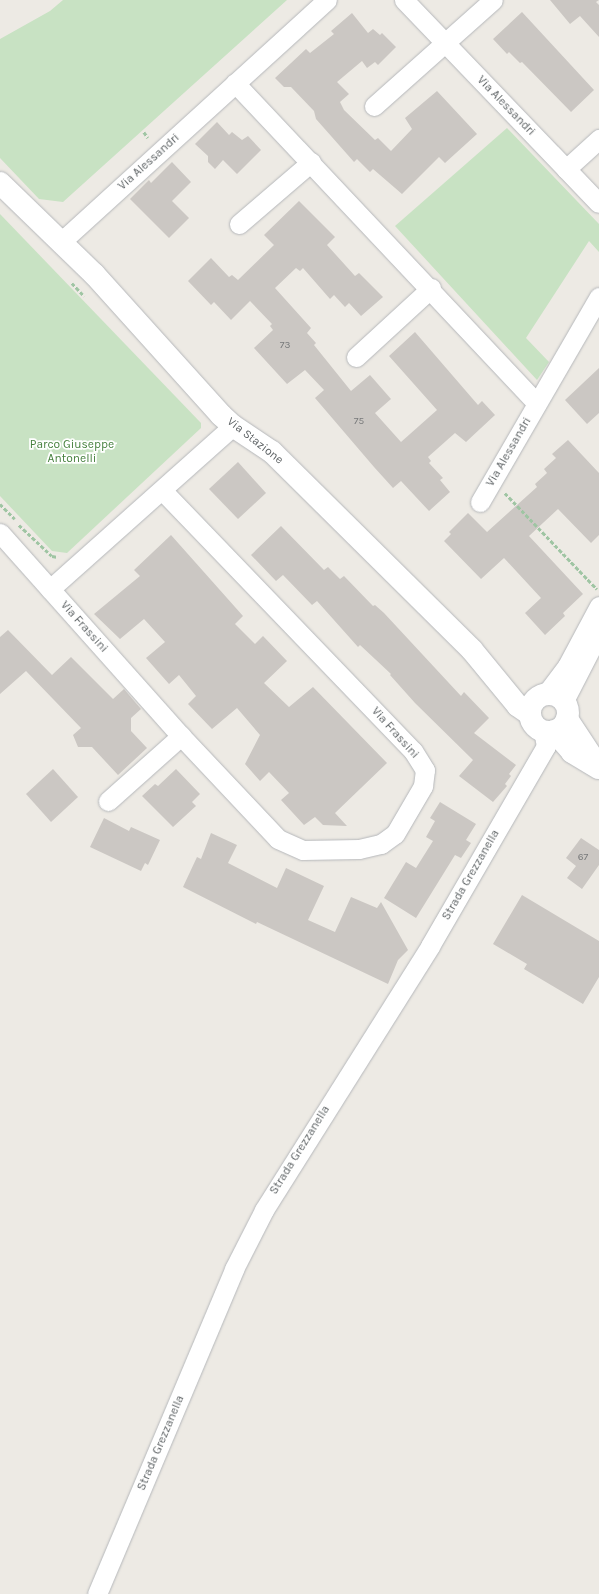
<!DOCTYPE html>
<html>
<head>
<meta charset="utf-8">
<style>
  body { margin:0 }
  #map { position:relative; width:599px; height:1594px; overflow:hidden; background:#edeae4; font-family:Karla,sans-serif }
  div>[style] { position:absolute }
  [style*='--x'] { left:calc(var(--x)*1px); top:calc(var(--y)*1px); width:calc(var(--w)*1px); rotate:calc(var(--a)*1deg) }
  .green>* { inset:0; background:#c8e2c3 }
  .building>* { inset:0; background:#cbc7c3 }
  .path>* { height:2.5px; margin-top:-1.25px; transform-origin:0; background:repeating-linear-gradient(90deg,#9fc5a3 0 4px,transparent 0 6px) }
  .roads { filter:drop-shadow(0 0 1px #b5b7ba) drop-shadow(0 0 1px #b5b7ba) }
  .minor>* { height:19px; margin:-9.5px; padding:0 9.5px; transform-origin:9.5px; border-radius:9.5px; background:#fff }
  .tertiary>* { height:22px; margin:-11px; padding:0 11px; transform-origin:11px; border-radius:11px; background:#fff }
  .tertiary>.ring { margin:-11px; padding:0; box-sizing:content-box; background:none; border:22px solid #fff; border-radius:50% }
  span { translate:-50% -50%; white-space:nowrap; text-align:center; line-height:1.15; -webkit-text-stroke:3.5px #fff; paint-order:stroke }
  .number-label { font-size:10px; color:#787a7b }
  .number-label span { -webkit-text-stroke-width:0 }
  .street-label { font-size:12px; color:#5c6163 }
  .park-label { font-size:12px; color:#46813e }
</style>
</head>
<body>
<div id="map">
  <div class="green">
    <i style="clip-path:polygon(63px 0,287px 0,63px 202px,39px 199px,0 158px,0 39px,50px 11px)"></i>
    <i style="clip-path:polygon(507px 128px,599px 224px,599px 252px,589px 241px,526px 338px,549px 362px,537px 380px,395px 226px)"></i>
    <i style="clip-path:polygon(0 214px,201px 423px,201px 428px,67px 553px,52px 551px,0 496px)"></i>
  </div>
  <div class="building">
    <i style="clip-path:polygon(550px 0,599px 0,596px 2px,599px 5px,599px 37px,580px 16px,570px 24px)"></i>
    <i style="clip-path:polygon(522px 12px,594px 90px,571px 112px,522px 62px,520px 63px,509px 52px,507px 54px,493px 39px)"></i>
    <i style="clip-path:polygon(352px 13px,368px 33px,373px 29px,380px 35px,382px 33px,396px 47px,378px 65px,375px 62px,367px 68px,362px 61px,337px 82px,349px 94px,340px 102px,344px 110px,375px 140px,378px 138px,391px 151px,412px 129px,405px 118px,437px 91px,477px 134px,445px 163px,439px 157px,402px 194px,373px 169px,370px 172px,357px 159px,354px 162px,316px 119px,314px 111px,291px 87px,284px 87px,275px 78px,306px 49px,310px 53px,334px 34px,331px 31px)"></i>
    <i style="clip-path:polygon(217px 122px,229px 135px,232px 132px,242px 140px,248px 136px,261px 150px,237px 174px,223px 160px,215px 169px,208px 162px,208px 156px,195px 144px)"></i>
    <i style="clip-path:polygon(172px 162px,191px 182px,172px 201px,189px 218px,169px 238px,130px 199px,149px 180px,151px 183px)"></i>
    <i style="clip-path:polygon(299px 201px,335px 237px,327px 245px,355px 276px,359px 273px,383px 297px,361px 316px,349px 303px,345px 307px,334px 295px,330px 299px,303px 268px,300px 271px,296px 268px,275px 288px,311px 328px,307px 333px,316px 343px,314px 345px,351px 391px,370px 375px,391px 399px,375px 413px,401px 442px,437px 410px,389px 356px,415px 332px,478px 405px,482px 401px,495px 415px,466px 442px,455px 433px,428px 457px,431px 461px,429px 463px,443px 478px,440px 480px,450px 492px,429px 511px,401px 481px,393px 488px,374px 467px,315px 398px,324px 390px,305px 370px,287px 384px,254px 348px,273px 330px,270px 326px,272px 324px,250px 301px,231px 320px,214px 302px,211px 305px,188px 281px,211px 258px,229px 277px,232px 275px,238px 280px,274px 245px,264px 235px)"></i>
    <i style="clip-path:polygon(599px 368px,599px 413px,587px 424px,565px 400px)"></i>
    <i style="clip-path:polygon(568px 440px,599px 473px,599px 535px,591px 543px,558px 509px,529px 536px,583px 594px,563px 613px,565px 616px,545px 635px,525px 613px,541px 598px,504px 558px,481px 579px,444px 541px,451px 534px,449px 532px,468px 513px,487px 532px,537px 487px,535px 484px,547px 473px,544px 469px,556px 458px,552px 454px)"></i>
    <i style="clip-path:polygon(238px 462px,266px 493px,238px 519px,209px 489px)"></i>
    <i style="clip-path:polygon(281px 526px,324px 570px,328px 567px,340px 579px,344px 576px,373px 606px,375px 605px,384px 613px,461px 696px,464px 692px,489px 718px,474px 733px,516px 765px,509px 774px,511px 776px,505px 784px,507px 786px,493px 802px,459px 776px,473px 760px,415px 703px,390px 675px,391px 674px,360px 645px,358px 647px,317px 601px,312px 605px,283px 575px,276px 581px,251px 555px)"></i>
    <i style="clip-path:polygon(171px 535px,243px 616px,235px 624px,255px 644px,263px 636px,287px 661px,264px 683px,289px 707px,313px 687px,387px 763px,335px 813px,347px 826px,323px 825px,315px 817px,304px 825px,281px 800px,289px 793px,269px 772px,260px 781px,245px 764px,260px 735px,237px 708px,212px 729px,188px 704px,196px 696px,179px 675px,169px 684px,146px 658px,165px 642px,144px 619px,120px 639px,94px 614px,140px 576px,134px 570px)"></i>
    <i style="clip-path:polygon(8px 630px,52px 675px,71px 657px,113px 699px,124px 689px,141px 709px,131px 718px,131px 731px,147px 748px,118px 775px,92px 747px,78px 747px,73px 735px,81px 728px,26px 671px,0 694px,0 637px)"></i>
    <i style="clip-path:polygon(53px 769px,78px 797px,51px 822px,26px 794px)"></i>
    <i style="clip-path:polygon(176px 769px,200px 794px,192px 802px,196px 806px,173px 827px,142px 796px,155px 784px,158px 786px)"></i>
    <i style="clip-path:polygon(440px 802px,476px 824px,466px 840px,471px 843px,461px 858px,455px 855px,416px 918px,384px 898px,406px 862px,416px 868px,433px 841px,426px 837px,435px 821px,430px 818px)"></i>
    <i style="clip-path:polygon(104px 818px,129px 831px,131px 827px,160px 840px,148px 865px,145px 863px,141px 871px,90px 847px)"></i>
    <i style="clip-path:polygon(211px 833px,237px 845px,228px 863px,277px 888px,286px 868px,324px 886px,308px 920px,335px 932px,351px 897px,377px 908px,381px 902px,408px 950px,398px 960px,388px 984px,257px 922px,256px 924px,183px 887px,197px 857px,201px 859px)"></i>
    <i style="clip-path:polygon(581px 838px,599px 850px,599px 865px,582px 889px,567px 878px,576px 866px,566px 858px)"></i>
    <i style="clip-path:polygon(522px 895px,599px 941px,599px 977px,583px 1004px,524px 969px,527px 964px,493px 944px)"></i>
  </div>
  <div class="path">
    <i style="--x:144;--y:132;--w:7;--a:56"></i>
    <i style="--x:72;--y:283;--w:18;--a:47"></i>
    <i style="--x:505;--y:493;--w:133;--a:46.2"></i>
    <i style="--x:0;--y:504;--w:21;--a:45"></i>
    <i style="--x:19;--y:525;--w:45;--a:43.2"></i>
    <i style="--x:52;--y:556;--w:6;--a:9"></i>
  </div>
  <div class="roads">
    <div class="minor">
      <i style="--x:404;--y:0;--w:281;--a:46.2"></i>
      <i style="--x:235;--y:83;--w:440;--a:46.7"></i>
      <i style="--x:374;--y:106;--w:159;--a:-41.7"></i>
      <i style="--x:566;--y:169;--w:45;--a:-42.3"></i>
      <i style="--x:239;--y:224;--w:95;--a:-40.7"></i>
      <i style="--x:62;--y:241;--w:358;--a:-42.3"></i>
      <i style="--x:356;--y:357;--w:102;--a:-42.6"></i>
      <i style="--x:480;--y:502;--w:237;--a:-59.9"></i>
      <i style="--x:0;--y:533;--w:272;--a:48.3"></i>
      <i style="--x:181;--y:736;--w:141;--a:46.7"></i>
      <i style="--x:278;--y:839;--w:27;--a:24"></i>
      <i style="--x:303;--y:850;--w:56;--a:-1"></i>
      <i style="--x:359;--y:849;--w:23;--a:-13"></i>
      <i style="--x:381;--y:844;--w:17;--a:-36"></i>
      <i style="--x:395;--y:834;--w:56;--a:-59.7"></i>
      <i style="--x:423;--y:786;--w:16;--a:-83"></i>
      <i style="--x:425;--y:770;--w:22;--a:-122"></i>
      <i style="--x:413;--y:751;--w:361;--a:-133.9"></i>
      <i style="--x:50;--y:589;--w:245;--a:-41.7"></i>
      <i style="--x:546;--y:694;--w:35;--a:-53"></i>
      <i style="--x:567;--y:666;--w:68;--a:-61.9"></i>
      <i style="--x:564;--y:701;--w:76;--a:-62.8"></i>
      <i style="--x:108;--y:801;--w:98;--a:-41.7"></i>
      <i style="--x:97;--y:1594;--w:353;--a:-67.1"></i>
      <i style="--x:234;--y:1269;--w:66;--a:-63"></i>
      <i style="--x:264;--y:1210;--w:312;--a:-57.8"></i>
      <i style="--x:430;--y:946;--w:231;--a:-59.9"></i>
      <i style="--x:546;--y:746;--w:15;--a:-101"></i>
    </div>
    <div class="tertiary">
      <i style="--x:0;--y:183;--w:131;--a:44.1"></i>
      <i style="--x:94;--y:274;--w:190;--a:48"></i>
      <i style="--x:221;--y:415;--w:16;--a:43"></i>
      <i style="--x:233;--y:426;--w:47;--a:33.7"></i>
      <i style="--x:272;--y:452;--w:281;--a:44.7"></i>
      <i style="--x:472;--y:650;--w:72;--a:50.6"></i>
      <i style="--x:518;--y:706;--w:14;--a:34"></i>
      <i class="ring" style="left:530px;top:694px;width:16px;height:16px"></i>
      <i style="--x:567;--y:719;--w:56;--a:56.6"></i>
      <i style="--x:554;--y:731;--w:28;--a:49"></i>
      <i style="--x:572;--y:752;--w:31;--a:31"></i>
    </div>
  </div>
  <div class="number-label">
    <span style="left:285px;top:346px">73</span>
    <span style="left:359px;top:422px">75</span>
    <span style="left:583px;top:858px">67</span>
  </div>
  <div class="street-label">
    <span style="left:506px;top:106px;rotate:46deg">Via Alessandri</span>
    <span style="left:149px;top:162px;rotate:-42deg">Via Alessandri</span>
    <span style="left:255px;top:441px;rotate:38deg">Via Stazione</span>
    <span style="left:509px;top:452px;rotate:-60deg">Via Alessandri</span>
    <span style="left:84px;top:627px;rotate:48deg">Via Frassini</span>
    <span style="left:395px;top:733px;rotate:48deg">Via Frassini</span>
    <span style="left:471px;top:875px;rotate:-60deg">Strada Grezzanella</span>
    <span style="left:300px;top:1150px;rotate:-58deg">Strada Grezzanella</span>
    <span style="left:161px;top:1443px;rotate:-67deg">Strada Grezzanella</span>
  </div>
  <div class="park-label">
    <span style="left:72px;top:452px">Parco Giuseppe<br>Antonelli</span>
  </div>
</div>
</body>
</html>
